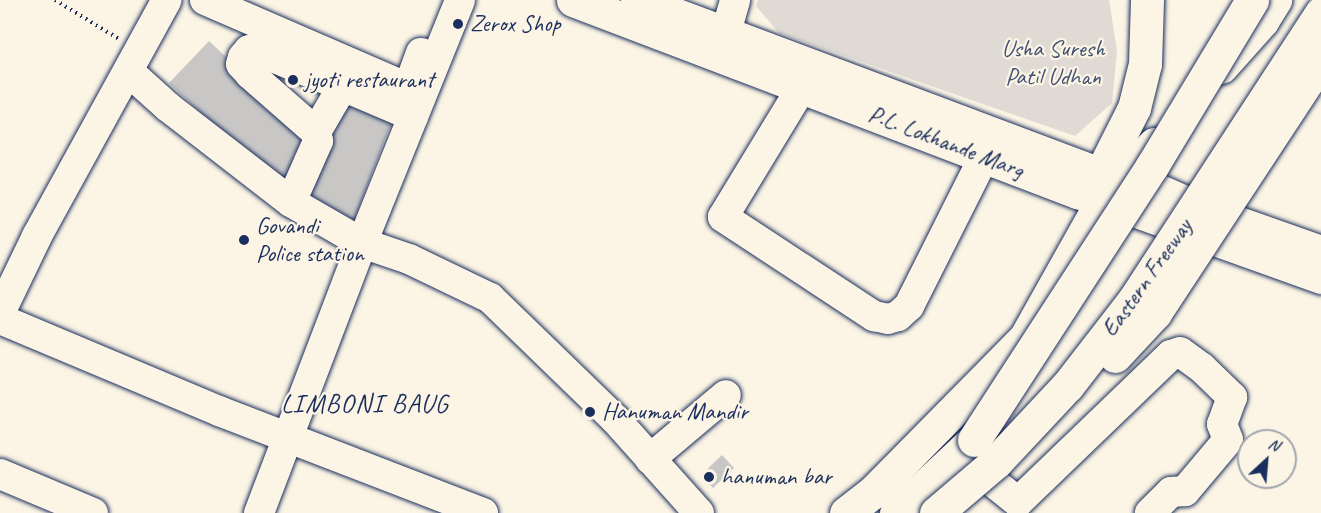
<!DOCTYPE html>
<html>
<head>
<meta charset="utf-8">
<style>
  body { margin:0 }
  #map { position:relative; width:1321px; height:513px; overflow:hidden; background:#fcf5e5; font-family:Caveat,sans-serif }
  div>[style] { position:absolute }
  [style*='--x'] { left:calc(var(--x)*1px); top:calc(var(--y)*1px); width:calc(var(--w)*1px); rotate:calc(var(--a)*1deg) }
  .green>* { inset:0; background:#dfdbd4 }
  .building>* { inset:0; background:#c8c7c6 }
  .path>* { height:4px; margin-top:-2px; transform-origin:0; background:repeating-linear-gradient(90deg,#1b2f5e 0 1.5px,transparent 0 6px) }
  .roads { filter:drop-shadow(0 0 2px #1b2f5e) drop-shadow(0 0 2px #1b2f5e) }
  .minor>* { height:30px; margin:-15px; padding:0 15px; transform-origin:15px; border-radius:15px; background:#fcf5e5 }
  .major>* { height:33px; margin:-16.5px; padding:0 16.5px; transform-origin:16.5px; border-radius:16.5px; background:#fcf5e5 }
  .highway>* { height:33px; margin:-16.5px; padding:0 16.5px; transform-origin:16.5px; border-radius:16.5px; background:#fcf5e5 }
  .bridges { filter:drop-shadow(0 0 2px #1b2f5e) drop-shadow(0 0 2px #1b2f5e) }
  .highway-bridge>* { height:33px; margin:-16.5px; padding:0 16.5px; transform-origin:16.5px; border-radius:16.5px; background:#fcf5e5 }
  .dots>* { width:16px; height:16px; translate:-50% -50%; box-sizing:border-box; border:3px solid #fcf5e5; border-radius:50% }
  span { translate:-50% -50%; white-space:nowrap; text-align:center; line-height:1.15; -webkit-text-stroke:4.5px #fcf5e5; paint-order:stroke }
  .poi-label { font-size:24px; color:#1b2f5e }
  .left { translate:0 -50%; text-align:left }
  .park-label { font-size:24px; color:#425176 }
  .street-label { font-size:24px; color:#1b2f5e }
  .neighbourhood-label { font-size:26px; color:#1b2f5e; letter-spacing:1.5px }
  .north { position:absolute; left:1237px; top:429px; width:60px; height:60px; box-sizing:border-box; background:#fcf5e5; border:2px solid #a2a6af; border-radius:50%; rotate:26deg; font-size:16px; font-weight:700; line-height:24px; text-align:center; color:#1b2f5e }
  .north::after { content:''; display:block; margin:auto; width:21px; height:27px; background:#1b2f5e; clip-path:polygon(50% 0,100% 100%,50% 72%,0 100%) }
</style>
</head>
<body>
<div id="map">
  <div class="green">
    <i style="clip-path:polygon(758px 0,1109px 0,1117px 51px,1112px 103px,1075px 136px,779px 33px,756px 6px)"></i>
  </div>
  <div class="building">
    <i style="clip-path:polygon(209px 41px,311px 136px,293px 156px,302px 164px,280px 187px,169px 83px)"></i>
    <i style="clip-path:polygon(348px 92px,396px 110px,350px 231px,301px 204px)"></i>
    <i style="clip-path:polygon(722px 455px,734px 468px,713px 488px,701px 475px)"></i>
  </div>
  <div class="path">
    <i style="--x:55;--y:0;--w:75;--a:31.4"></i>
  </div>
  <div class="roads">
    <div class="minor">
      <i style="--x:205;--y:0;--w:217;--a:23.4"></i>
      <i style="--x:404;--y:86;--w:7;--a:-27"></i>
      <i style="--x:410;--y:83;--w:32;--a:-70"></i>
      <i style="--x:726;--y:32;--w:33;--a:-74"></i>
      <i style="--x:128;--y:71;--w:54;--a:42"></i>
      <i style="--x:168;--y:107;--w:155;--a:37.7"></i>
      <i style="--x:291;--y:202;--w:82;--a:30"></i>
      <i style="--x:362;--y:243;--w:50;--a:18.8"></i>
      <i style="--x:409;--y:259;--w:90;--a:25.7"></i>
      <i style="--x:490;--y:298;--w:174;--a:44.1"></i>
      <i style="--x:615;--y:419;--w:126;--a:48.2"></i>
      <i style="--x:802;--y:87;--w:152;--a:121.3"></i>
      <i style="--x:723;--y:217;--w:181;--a:33.3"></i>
      <i style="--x:874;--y:316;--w:14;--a:12"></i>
      <i style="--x:888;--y:319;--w:10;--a:-17"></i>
      <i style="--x:898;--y:316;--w:15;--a:-42"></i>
      <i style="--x:909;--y:306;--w:167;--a:-63.3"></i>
      <i style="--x:316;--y:132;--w:50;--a:-59.8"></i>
      <i style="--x:341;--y:89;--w:6;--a:-9"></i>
      <i style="--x:347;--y:88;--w:72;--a:23"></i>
      <i style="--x:291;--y:202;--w:67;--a:-66.1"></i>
      <i style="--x:318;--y:141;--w:9;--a:-103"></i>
      <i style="--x:316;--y:132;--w:88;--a:-138.7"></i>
      <i style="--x:250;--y:74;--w:13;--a:-132"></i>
      <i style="--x:241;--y:64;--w:7;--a:-74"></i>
      <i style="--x:243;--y:57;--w:9;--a:-49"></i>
      <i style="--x:249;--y:50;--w:11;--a:10"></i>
      <i style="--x:260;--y:52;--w:94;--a:22.5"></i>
      <i style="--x:0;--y:313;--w:85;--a:-64.3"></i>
      <i style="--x:37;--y:236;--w:269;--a:-61.2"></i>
      <i style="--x:0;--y:319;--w:238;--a:22.8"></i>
      <i style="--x:219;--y:411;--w:283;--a:21.1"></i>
      <i style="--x:650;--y:459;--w:99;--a:-40.1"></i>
      <i style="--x:0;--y:474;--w:101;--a:22.8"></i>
      <i style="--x:993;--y:482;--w:32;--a:39"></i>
      <i style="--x:1018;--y:502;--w:212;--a:-43.9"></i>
      <i style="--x:1171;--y:355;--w:9;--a:-18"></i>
      <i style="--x:1180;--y:352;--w:27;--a:36"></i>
      <i style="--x:1202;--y:368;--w:42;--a:44"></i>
      <i style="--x:1232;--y:397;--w:29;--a:110"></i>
      <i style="--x:1222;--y:424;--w:17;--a:69"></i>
      <i style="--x:1228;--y:440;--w:67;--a:130.1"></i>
      <i style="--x:1185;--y:491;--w:14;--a:176"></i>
      <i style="--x:1171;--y:492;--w:30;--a:135"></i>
      <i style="--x:259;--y:513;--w:289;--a:-69.1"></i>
      <i style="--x:362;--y:243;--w:262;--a:-68"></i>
    </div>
    <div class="major">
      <i style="--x:573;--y:0;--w:539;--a:20.85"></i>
      <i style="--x:1077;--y:192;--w:27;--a:15"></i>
      <i style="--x:1103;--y:199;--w:232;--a:19.7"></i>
      <i style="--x:637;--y:0;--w:495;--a:20.6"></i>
      <i style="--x:1100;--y:174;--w:26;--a:4"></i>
      <i style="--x:1126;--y:176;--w:86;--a:23.9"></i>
      <i style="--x:1205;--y:211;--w:123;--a:19.5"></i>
      <i style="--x:1092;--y:191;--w:93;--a:-63.2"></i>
      <i style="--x:1134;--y:108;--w:45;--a:-76"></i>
      <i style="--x:1145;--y:64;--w:64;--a:-88.2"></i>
    </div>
    <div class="highway">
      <i style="--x:1221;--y:67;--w:62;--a:-48.3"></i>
      <i style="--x:1262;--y:21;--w:25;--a:-58"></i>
      <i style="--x:846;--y:513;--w:33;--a:-38"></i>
      <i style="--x:872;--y:493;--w:218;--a:-45.4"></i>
      <i style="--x:1025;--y:338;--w:159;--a:-60.7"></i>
      <i style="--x:1103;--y:199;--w:75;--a:-47.2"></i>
      <i style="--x:896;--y:513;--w:107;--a:-43.1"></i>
    </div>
  </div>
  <div class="bridges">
    <div class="highway-bridge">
      <i style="--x:1115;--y:356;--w:59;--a:-47.1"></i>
      <i style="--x:1155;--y:313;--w:303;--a:-56.7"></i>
      <i style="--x:974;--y:440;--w:327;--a:-57"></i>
      <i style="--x:1152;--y:166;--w:194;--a:-58.9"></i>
      <i style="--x:936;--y:513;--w:79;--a:-40.4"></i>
      <i style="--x:996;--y:462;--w:105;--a:-46.9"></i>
      <i style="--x:1068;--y:385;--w:108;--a:-52.2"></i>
      <i style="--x:1134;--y:300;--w:343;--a:-56.9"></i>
    </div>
  </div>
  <div class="dots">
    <i style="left:458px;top:24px;background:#1b2f5e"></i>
    <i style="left:293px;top:80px;background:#1b2f5e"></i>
    <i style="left:244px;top:240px;background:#1b2f5e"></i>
    <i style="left:590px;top:412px;background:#1b2f5e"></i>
    <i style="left:709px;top:477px;background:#1b2f5e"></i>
  </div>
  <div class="poi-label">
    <span class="left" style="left:470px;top:24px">Zerox Shop</span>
    <span class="left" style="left:305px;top:80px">jyoti restaurant</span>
    <span class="left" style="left:256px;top:240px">Govandi<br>Police station</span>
    <span class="left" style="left:602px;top:412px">Hanuman Mandir</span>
    <span class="left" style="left:721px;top:477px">hanuman bar</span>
  </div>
  <div class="park-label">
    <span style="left:1053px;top:63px">Usha Suresh<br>Patil Udhan</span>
  </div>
  <div class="street-label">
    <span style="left:946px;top:142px;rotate:21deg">P.L. Lokhande Marg</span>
    <span style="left:1147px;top:278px;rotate:-55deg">Eastern Freeway</span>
  </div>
  <div class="neighbourhood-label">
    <span style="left:365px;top:404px">LIMBONI BAUG</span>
  </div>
  <div class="north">N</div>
</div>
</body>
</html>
